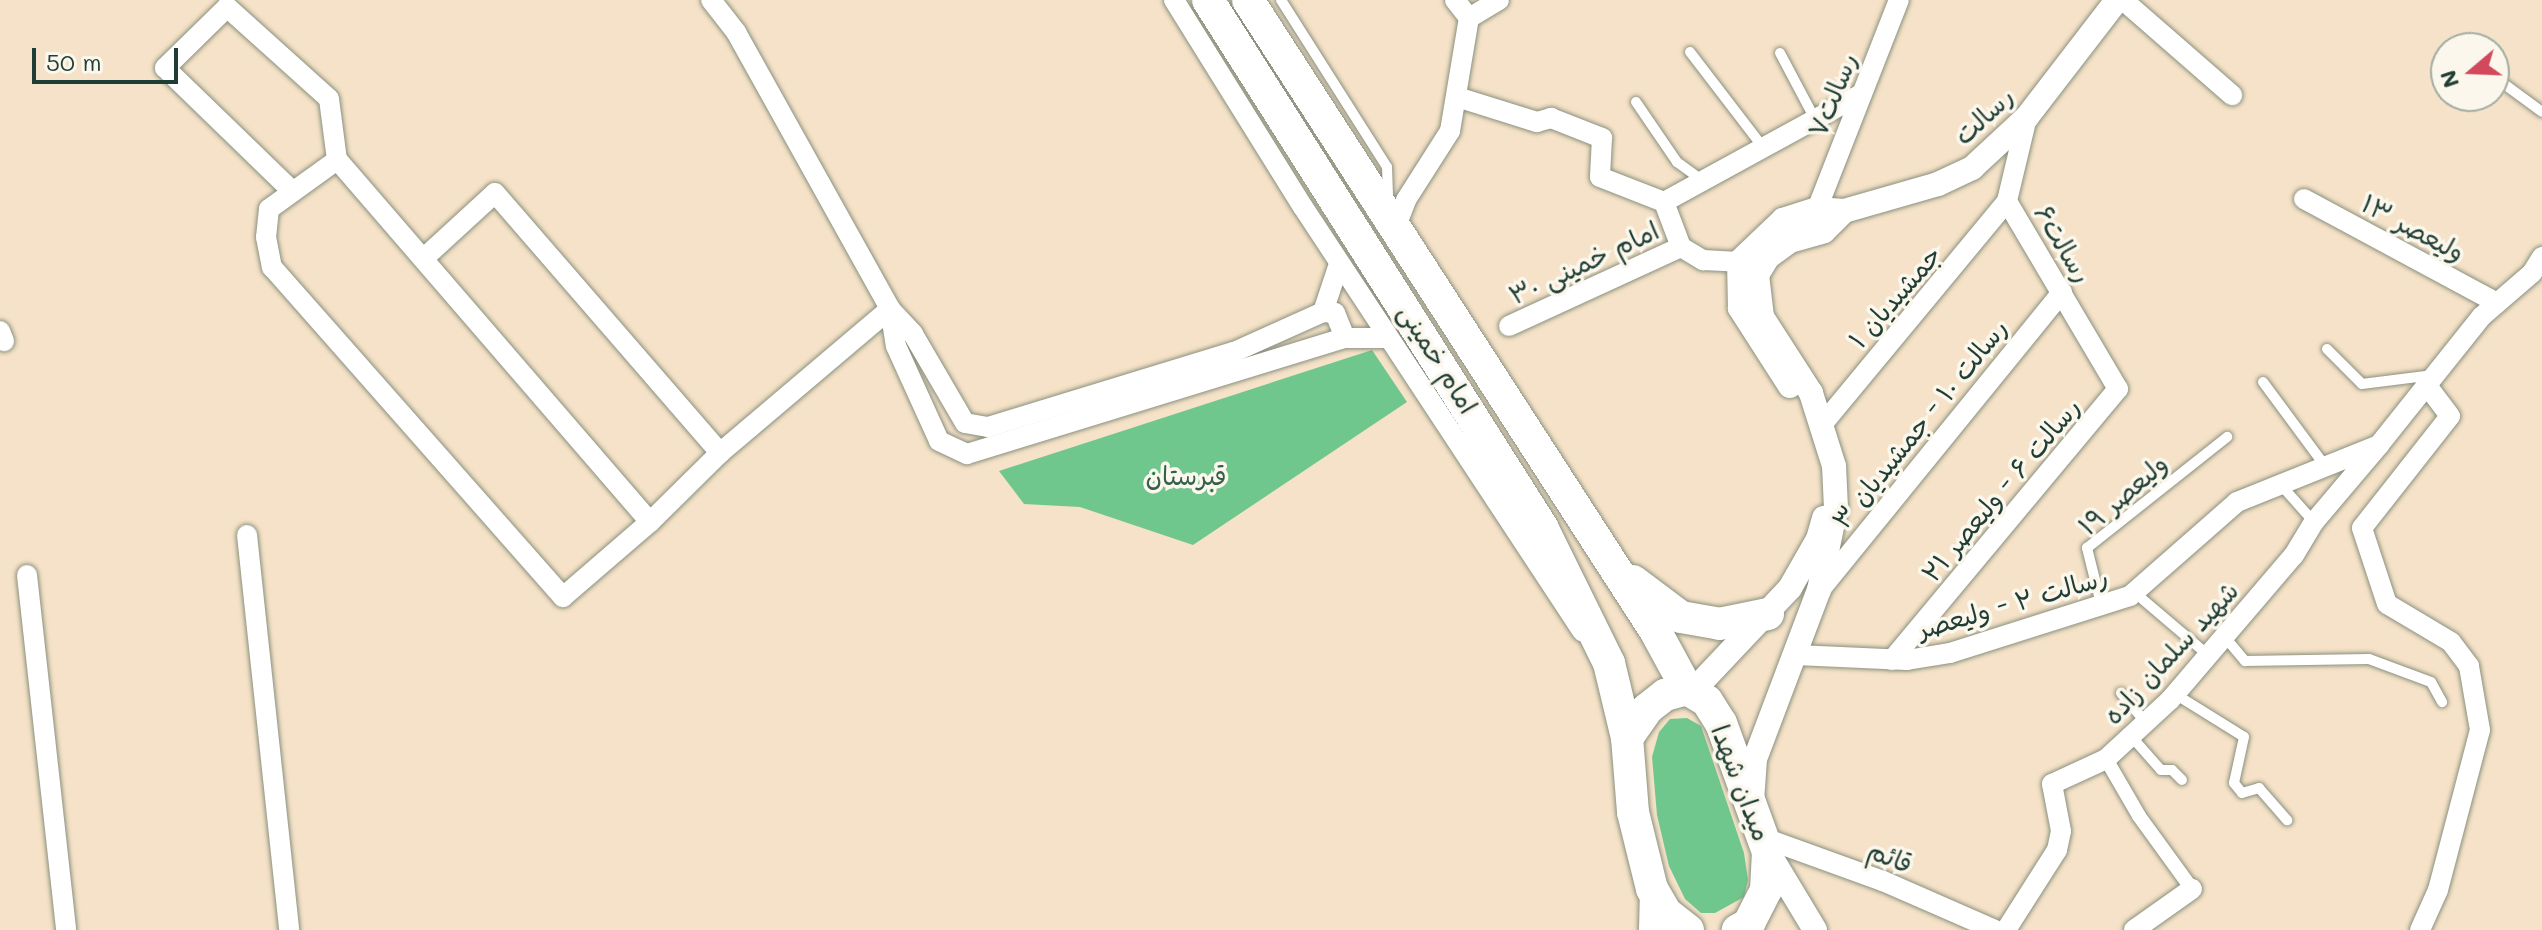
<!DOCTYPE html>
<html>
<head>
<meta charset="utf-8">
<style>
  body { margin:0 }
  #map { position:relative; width:2542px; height:930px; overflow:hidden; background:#f5e2c8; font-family:Mali,"Playpen Sans Arabic",sans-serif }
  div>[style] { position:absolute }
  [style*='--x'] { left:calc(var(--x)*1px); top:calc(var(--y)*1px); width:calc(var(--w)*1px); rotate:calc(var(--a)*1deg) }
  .green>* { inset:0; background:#70c78d }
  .roads { filter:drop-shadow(0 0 2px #8a907e) drop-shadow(0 0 2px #8a907e) }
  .service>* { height:10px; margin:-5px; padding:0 5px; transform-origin:5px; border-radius:5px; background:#fff }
  .pedestrian>* { height:14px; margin:-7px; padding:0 7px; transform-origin:7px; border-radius:7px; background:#fff }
  .minor>* { height:20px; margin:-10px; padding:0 10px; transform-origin:10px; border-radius:10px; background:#fff }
  .tertiary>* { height:24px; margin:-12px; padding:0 12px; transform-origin:12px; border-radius:12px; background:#fff }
  .trunk>* { height:32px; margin:-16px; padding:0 16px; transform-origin:16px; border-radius:16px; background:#fff }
  span { translate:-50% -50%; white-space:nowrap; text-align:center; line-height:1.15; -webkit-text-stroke:7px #fbf7ec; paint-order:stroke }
  .street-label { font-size:26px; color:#1f3d34 }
  .park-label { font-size:26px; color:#33604a }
  .north { position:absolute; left:2430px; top:32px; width:80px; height:80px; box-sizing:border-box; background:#fbf7ec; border:2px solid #a3ada2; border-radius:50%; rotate:251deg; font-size:22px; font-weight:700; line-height:32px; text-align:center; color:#1f3d34 }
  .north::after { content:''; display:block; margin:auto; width:28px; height:36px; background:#d1495b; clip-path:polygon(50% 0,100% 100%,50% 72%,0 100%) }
  .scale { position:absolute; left:32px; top:48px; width:146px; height:36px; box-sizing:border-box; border:4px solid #1f3d34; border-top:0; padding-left:10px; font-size:24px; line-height:28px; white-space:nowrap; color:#1f3d34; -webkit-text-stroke:6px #fbf7ec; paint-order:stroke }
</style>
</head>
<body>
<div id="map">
  <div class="green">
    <i style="clip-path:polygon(1372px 350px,1407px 402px,1193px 545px,1080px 507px,1024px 504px,999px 471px)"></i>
    <i style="clip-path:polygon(1687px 718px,1701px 726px,1744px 853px,1748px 880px,1744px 897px,1715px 913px,1701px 913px,1685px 899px,1669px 866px,1657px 815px,1652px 757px,1659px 732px,1670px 719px)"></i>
  </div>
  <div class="roads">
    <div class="service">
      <i style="--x:1281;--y:0;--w:198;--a:57.6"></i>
      <i style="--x:1387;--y:167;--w:31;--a:88"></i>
      <i style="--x:1690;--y:52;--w:120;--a:52.5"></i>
      <i style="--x:1780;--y:53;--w:75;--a:62.1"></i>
      <i style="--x:2500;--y:81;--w:52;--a:36.4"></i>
      <i style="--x:1636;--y:102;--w:73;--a:55.7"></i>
      <i style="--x:1677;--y:162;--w:31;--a:36"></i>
      <i style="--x:2327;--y:349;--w:49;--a:45"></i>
      <i style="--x:2362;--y:384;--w:72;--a:-7.2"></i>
      <i style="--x:2263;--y:382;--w:101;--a:53.5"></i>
      <i style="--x:2281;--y:485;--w:50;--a:48.3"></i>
      <i style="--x:2134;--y:592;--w:97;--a:40.4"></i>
      <i style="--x:2101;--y:604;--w:58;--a:-104"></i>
      <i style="--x:2087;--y:548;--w:179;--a:-38.4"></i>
      <i style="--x:2224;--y:636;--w:33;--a:50"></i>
      <i style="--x:2245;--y:661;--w:124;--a:-0.9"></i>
      <i style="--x:2369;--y:659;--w:66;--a:20.4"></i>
      <i style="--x:2431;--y:682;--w:23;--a:61"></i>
      <i style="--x:2121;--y:693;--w:38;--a:50"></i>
      <i style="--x:2175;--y:694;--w:81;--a:31.9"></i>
      <i style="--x:2244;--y:737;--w:47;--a:102.3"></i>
      <i style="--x:2234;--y:783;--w:13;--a:51"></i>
      <i style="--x:2242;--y:793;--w:18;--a:-16"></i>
      <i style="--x:2259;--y:788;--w:43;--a:48.8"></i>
      <i style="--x:2131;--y:736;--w:45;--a:48.6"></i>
      <i style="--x:2161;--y:770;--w:11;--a:0"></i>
      <i style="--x:2172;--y:770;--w:14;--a:45"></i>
    </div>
    <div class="pedestrian">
      <i style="--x:2106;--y:759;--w:66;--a:59.9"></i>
      <i style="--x:2139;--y:816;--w:90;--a:54"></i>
    </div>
    <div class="minor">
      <i style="--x:711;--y:0;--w:41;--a:52"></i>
      <i style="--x:736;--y:32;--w:317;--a:60.9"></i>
      <i style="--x:890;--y:309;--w:34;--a:47"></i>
      <i style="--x:913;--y:334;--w:103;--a:59.7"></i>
      <i style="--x:965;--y:423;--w:23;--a:10"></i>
      <i style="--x:988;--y:427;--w:257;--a:-17"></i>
      <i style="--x:1234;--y:352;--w:98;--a:-24.2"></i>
      <i style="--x:1323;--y:312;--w:51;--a:-71.6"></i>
      <i style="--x:1174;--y:0;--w:244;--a:58.1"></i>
      <i style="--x:1303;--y:207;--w:508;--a:56.65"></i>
      <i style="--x:1455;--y:0;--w:23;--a:52"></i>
      <i style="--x:2123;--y:0;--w:145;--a:41.1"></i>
      <i style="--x:1469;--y:18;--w:35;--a:-31"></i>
      <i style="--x:1457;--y:97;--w:84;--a:17.4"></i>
      <i style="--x:1537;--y:122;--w:15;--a:-16"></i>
      <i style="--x:1551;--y:118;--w:55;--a:21.4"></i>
      <i style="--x:1602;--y:138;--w:39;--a:93"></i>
      <i style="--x:1600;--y:177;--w:69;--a:21.3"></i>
      <i style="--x:1664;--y:202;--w:48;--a:69.3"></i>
      <i style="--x:1681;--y:247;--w:26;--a:31"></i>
      <i style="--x:1703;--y:260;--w:36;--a:3"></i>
      <i style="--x:290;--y:189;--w:174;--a:-135.9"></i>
      <i style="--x:165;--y:68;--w:87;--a:-44.5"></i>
      <i style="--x:227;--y:7;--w:137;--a:42"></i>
      <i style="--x:329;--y:99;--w:62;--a:82.5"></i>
      <i style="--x:2304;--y:199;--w:219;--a:28.3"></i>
      <i style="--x:1664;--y:202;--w:225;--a:-28.7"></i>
      <i style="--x:1817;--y:209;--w:225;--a:-68.6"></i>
      <i style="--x:1395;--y:229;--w:31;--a:-69"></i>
      <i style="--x:1406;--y:200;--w:82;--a:-57.5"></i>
      <i style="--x:1450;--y:131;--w:115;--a:-80.5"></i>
      <i style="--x:424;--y:258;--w:96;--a:-42.5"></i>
      <i style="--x:495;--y:193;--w:344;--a:49.1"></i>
      <i style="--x:890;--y:309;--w:37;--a:81"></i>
      <i style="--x:896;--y:346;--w:104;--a:65.6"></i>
      <i style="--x:939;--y:441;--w:31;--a:25"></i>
      <i style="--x:967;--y:454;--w:395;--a:-17.1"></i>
      <i style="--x:1345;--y:338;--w:42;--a:0"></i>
      <i style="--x:1323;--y:312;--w:12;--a:5"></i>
      <i style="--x:1335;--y:313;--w:27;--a:68"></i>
      <i style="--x:1509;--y:326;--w:189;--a:-24.7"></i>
      <i style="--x:0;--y:331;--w:11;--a:68"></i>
      <i style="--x:1821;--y:426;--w:292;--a:-50.4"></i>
      <i style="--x:650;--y:522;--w:479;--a:-130.8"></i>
      <i style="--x:337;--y:160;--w:84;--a:144.2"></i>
      <i style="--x:269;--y:209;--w:28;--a:96"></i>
      <i style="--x:266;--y:237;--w:31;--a:79"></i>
      <i style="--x:272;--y:267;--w:440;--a:48.6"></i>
      <i style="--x:563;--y:597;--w:115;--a:-40.8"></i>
      <i style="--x:650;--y:522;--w:98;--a:-44.6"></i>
      <i style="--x:720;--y:453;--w:223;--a:-40.3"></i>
      <i style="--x:247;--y:535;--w:397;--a:83.9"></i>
      <i style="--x:27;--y:575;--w:357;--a:83.7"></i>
      <i style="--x:1820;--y:590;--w:384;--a:-50.9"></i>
      <i style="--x:1796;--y:655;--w:111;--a:2.6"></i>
      <i style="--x:1907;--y:660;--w:44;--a:-9.2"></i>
      <i style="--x:1950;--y:653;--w:189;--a:-17.6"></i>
      <i style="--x:2130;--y:596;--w:142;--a:-41.3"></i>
      <i style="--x:2237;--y:502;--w:153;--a:-21.9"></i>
      <i style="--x:2379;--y:445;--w:164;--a:-51.4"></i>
      <i style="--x:2481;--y:317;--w:67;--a:-40.8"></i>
      <i style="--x:2532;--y:273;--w:19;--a:-58"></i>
      <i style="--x:1892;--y:660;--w:353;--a:-50.2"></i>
      <i style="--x:2118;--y:389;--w:218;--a:-120.6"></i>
      <i style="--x:2007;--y:201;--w:86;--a:-76.6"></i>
      <i style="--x:1764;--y:838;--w:127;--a:19.9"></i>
      <i style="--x:1883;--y:881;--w:122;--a:23.6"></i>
      <i style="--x:2006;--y:930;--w:95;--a:-57.5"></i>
      <i style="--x:2057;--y:850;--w:19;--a:-78"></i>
      <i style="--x:2061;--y:831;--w:48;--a:-100.8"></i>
      <i style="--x:2052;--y:784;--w:60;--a:-24.8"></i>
      <i style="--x:2106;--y:759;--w:87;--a:-42.7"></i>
      <i style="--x:2170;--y:700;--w:191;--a:-49.5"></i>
      <i style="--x:2294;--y:555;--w:39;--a:-59"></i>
      <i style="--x:2314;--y:522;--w:101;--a:-49.8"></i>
      <i style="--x:2134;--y:930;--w:71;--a:-35.3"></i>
      <i style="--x:2420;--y:930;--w:44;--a:-65.8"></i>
      <i style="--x:2438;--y:890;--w:165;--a:-75.3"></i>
      <i style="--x:2480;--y:730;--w:65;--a:-99.8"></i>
      <i style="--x:2469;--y:666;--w:30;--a:-127"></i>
      <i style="--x:2451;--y:642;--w:74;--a:-149.3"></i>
      <i style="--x:2387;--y:604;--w:80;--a:-108.2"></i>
      <i style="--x:2362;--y:528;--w:142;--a:-51.8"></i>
      <i style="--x:2450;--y:416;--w:38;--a:-127"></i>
    </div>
    <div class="tertiary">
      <i style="--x:1790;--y:386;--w:93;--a:-122.7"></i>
      <i style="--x:1740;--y:308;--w:46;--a:-91.2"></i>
      <i style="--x:1739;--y:262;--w:61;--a:-43.7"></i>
      <i style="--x:1783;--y:220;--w:36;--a:-18"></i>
      <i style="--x:1817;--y:209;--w:27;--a:4"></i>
      <i style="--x:1844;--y:211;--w:98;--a:-16"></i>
      <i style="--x:1938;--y:184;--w:38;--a:-25"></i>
      <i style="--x:1972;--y:168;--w:75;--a:-42.8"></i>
      <i style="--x:2027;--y:117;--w:148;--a:-52.4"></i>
      <i style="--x:1692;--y:692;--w:143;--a:-46.7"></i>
      <i style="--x:1790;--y:588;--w:56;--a:-60.3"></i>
      <i style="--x:1818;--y:539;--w:22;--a:-74"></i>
      <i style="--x:1752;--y:801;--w:42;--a:-85.9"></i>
      <i style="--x:1755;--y:759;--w:181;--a:-69.3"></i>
      <i style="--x:1819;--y:590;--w:84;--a:-78.3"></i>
      <i style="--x:1836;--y:508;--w:42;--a:-92.7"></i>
      <i style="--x:1834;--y:466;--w:77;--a:-107.5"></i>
      <i style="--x:1811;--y:393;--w:90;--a:-122.8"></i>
      <i style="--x:1762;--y:317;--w:42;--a:-96.8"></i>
      <i style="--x:1757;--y:275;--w:21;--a:-59"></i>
      <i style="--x:1768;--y:257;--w:27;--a:-36"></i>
      <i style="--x:1790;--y:241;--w:35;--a:-16"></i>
      <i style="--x:1824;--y:231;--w:28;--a:-45"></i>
      <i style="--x:1768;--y:852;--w:91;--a:58.9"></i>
      <i style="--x:1651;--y:930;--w:41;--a:-88.6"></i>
    </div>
    <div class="trunk">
      <i style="--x:1208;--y:0;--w:624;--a:57.63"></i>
      <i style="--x:1542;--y:527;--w:152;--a:63.8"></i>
      <i style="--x:1609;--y:663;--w:77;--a:76.5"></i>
      <i style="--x:1248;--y:0;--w:752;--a:57.15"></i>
      <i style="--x:1656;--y:632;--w:65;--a:61.5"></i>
      <i style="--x:1633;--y:581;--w:60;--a:36.9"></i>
      <i style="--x:1681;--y:617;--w:39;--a:10"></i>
      <i style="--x:1719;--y:624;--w:50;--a:-11.5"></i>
      <i style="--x:1688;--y:930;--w:28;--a:-142"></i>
      <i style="--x:1666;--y:913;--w:28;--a:-120"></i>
      <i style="--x:1652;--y:889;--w:79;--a:-103.9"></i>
      <i style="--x:1633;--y:812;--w:74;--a:-94.6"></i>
      <i style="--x:1627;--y:738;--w:35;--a:-55"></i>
      <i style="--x:1647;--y:709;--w:23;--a:-38"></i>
      <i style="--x:1665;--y:695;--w:23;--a:-15"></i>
      <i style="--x:1687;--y:689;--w:23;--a:31"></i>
      <i style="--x:1707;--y:701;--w:26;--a:58"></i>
      <i style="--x:1721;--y:723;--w:137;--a:70"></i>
      <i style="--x:1768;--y:852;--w:38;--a:93"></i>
      <i style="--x:1766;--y:890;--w:38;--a:117"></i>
      <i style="--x:1749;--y:924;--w:13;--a:151"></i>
    </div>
  </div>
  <div class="street-label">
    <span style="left:1833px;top:95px;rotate:-68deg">رسالت۷</span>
    <span style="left:1984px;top:116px;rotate:-43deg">رسالت</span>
    <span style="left:2413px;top:228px;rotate:28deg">ولیعصر ۱۳</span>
    <span style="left:2063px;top:244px;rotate:59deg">رسالت۶</span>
    <span style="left:1584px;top:263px;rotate:-25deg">امام خمینی ۳۰</span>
    <span style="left:1895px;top:297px;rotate:-49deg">جمشیدیان ۱</span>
    <span style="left:1438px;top:359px;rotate:58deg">امام خمینی</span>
    <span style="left:1920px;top:424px;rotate:-51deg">رسالت ۱۰ - جمشیدیان ۳</span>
    <span style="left:2001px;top:490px;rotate:-50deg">رسالت ۶ - ولیعصر ۲۱</span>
    <span style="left:2123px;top:495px;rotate:-41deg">ولیعصر ۱۹</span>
    <span style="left:2013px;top:603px;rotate:-16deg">رسالت ۲ - ولیعصر</span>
    <span style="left:2171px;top:653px;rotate:-47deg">شهید سلمان زاده</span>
    <span style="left:1741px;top:783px;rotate:69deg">میدان شهدا</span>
    <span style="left:1890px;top:857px;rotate:21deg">قائم</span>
  </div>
  <div class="park-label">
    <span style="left:1186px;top:476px">قبرستان</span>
  </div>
  <div class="north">N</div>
  <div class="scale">50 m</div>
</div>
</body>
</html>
